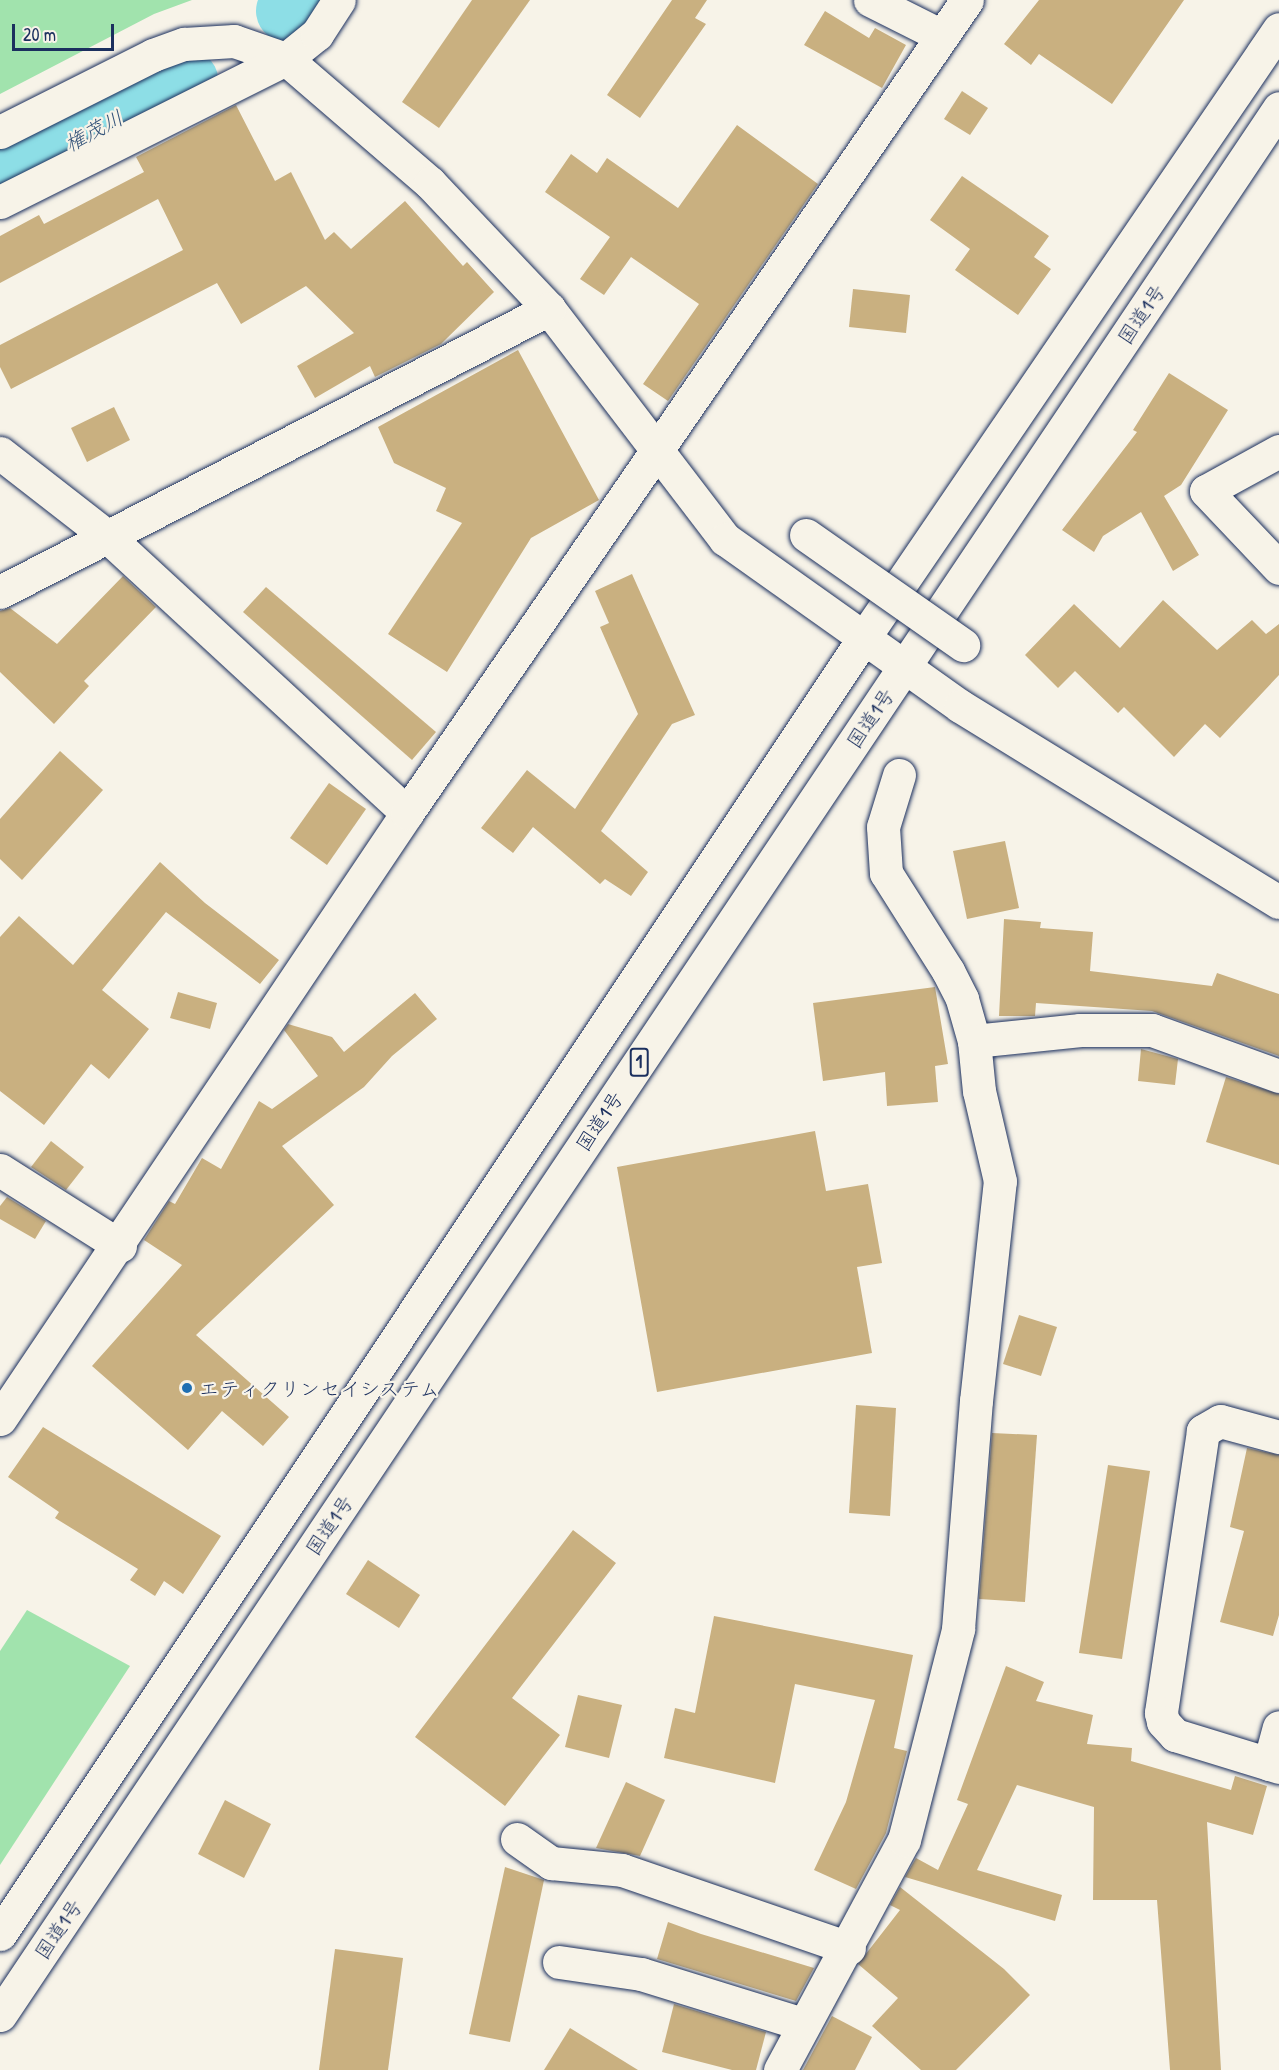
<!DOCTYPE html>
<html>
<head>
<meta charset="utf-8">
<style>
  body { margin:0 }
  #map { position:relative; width:1279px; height:2070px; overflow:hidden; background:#f7f3e8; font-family:"Patrick Hand","Klee One",sans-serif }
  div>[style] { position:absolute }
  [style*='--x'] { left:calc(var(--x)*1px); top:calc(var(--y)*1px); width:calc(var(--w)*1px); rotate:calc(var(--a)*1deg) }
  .green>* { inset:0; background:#a1e3ad }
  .river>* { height:62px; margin:-31px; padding:0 31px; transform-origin:31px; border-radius:31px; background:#8ddee6 }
  .building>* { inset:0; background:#c9b080 }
  .roads { filter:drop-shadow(0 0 2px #1b2f5e) drop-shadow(0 0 2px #1b2f5e) }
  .minor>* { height:33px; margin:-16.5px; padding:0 16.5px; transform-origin:16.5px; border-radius:16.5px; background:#f7f3e8 }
  .highway>* { height:33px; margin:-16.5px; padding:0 16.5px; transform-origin:16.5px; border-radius:16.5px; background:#f7f3e8 }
  .bridges { filter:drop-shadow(0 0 2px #1b2f5e) drop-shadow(0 0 2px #1b2f5e) }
  .minor-bridge>* { height:33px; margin:-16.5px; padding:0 16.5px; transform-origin:16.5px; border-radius:16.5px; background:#f7f3e8 }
  .dots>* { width:16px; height:16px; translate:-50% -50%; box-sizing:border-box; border:3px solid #f7f3e8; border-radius:50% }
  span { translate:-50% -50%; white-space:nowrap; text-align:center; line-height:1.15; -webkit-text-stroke:4.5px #f7f3e8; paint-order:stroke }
  .shield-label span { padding:2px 4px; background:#f7f3e8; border:2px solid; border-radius:4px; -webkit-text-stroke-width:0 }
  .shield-label { font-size:18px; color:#1b2f5e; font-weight:700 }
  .street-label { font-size:20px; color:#1b2f5e }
  .poi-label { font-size:20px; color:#1b2f5e }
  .left { translate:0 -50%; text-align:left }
  .water-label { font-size:21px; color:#325279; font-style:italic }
  .scale { position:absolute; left:12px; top:24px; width:102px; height:27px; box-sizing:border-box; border:3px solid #1b2f5e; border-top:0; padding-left:8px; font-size:18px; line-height:21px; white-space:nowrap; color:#1b2f5e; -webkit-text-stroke:4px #f7f3e8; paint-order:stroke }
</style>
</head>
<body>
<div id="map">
  <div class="green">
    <i style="clip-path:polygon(0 0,192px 0,154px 14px,0 94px)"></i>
    <i style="clip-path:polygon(27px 1610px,130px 1666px,0 1865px,0 1651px)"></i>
  </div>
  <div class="river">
    <i style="--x:287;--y:11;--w:14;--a:-54"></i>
    <i style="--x:0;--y:180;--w:212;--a:-27.9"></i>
  </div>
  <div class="building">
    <i style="clip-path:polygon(472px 0,530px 0,439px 128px,402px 102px)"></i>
    <i style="clip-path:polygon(672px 0,707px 0,695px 18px,706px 24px,640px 118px,607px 95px)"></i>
    <i style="clip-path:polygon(1039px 0,1184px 0,1112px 104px,1039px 54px,1031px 65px,1004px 44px)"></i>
    <i style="clip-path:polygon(825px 11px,869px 38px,875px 28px,906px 45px,882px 88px,804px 45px)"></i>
    <i style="clip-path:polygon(962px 91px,988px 108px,970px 135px,944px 119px)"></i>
    <i style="clip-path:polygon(236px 105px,275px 181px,291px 172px,325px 240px,334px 232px,351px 249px,405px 201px,463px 266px,467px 262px,494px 292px,441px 344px,375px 377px,370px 366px,315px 398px,297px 366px,354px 333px,306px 286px,241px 324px,217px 283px,11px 389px,0 367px,0 345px,183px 250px,158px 199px,0 283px,0 236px,39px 215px,44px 224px,144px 172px,136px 157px)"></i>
    <i style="clip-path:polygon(737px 125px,818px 184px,668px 401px,643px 384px,699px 304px,631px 257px,604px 295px,580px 279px,610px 237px,545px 192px,571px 154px,597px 173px,607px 158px,678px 208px)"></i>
    <i style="clip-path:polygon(962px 176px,1049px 236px,1034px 257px,1051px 269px,1018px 315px,955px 270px,970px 249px,930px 220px)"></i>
    <i style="clip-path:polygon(853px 289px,910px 295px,906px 333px,849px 327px)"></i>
    <i style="clip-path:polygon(518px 350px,599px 500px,531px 538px,447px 672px,388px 634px,462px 523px,436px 511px,446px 488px,394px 463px,378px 427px)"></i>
    <i style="clip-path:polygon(1169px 373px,1228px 410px,1181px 485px,1164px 496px,1199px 555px,1173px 571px,1141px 512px,1103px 536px,1094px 552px,1062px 530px,1137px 432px,1133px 430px)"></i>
    <i style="clip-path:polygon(114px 407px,130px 440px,87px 462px,71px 428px)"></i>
    <i style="clip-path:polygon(632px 574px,695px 715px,672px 724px,601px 831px,648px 872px,631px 896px,605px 879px,600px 884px,533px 827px,513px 853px,481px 828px,527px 770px,575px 809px,638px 714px,600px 627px,609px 623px,595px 591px)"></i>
    <i style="clip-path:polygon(123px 576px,156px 607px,84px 681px,89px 686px,54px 724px,0 672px,0 611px,10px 608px,57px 644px)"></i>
    <i style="clip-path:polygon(266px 587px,436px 732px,412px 760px,243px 612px)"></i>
    <i style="clip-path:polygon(1163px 600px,1217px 650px,1252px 620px,1266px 634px,1279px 624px,1279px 675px,1220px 738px,1205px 724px,1174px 757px,1124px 707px,1118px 713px,1075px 671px,1058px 688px,1025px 655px,1074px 604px,1120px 648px)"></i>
    <i style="clip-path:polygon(60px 751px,103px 790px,22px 880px,0 859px,0 819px)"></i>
    <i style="clip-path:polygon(329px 783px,366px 809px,327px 865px,290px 838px)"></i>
    <i style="clip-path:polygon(1005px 841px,1019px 908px,967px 919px,953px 851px)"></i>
    <i style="clip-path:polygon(160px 862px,205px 903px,279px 960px,260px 984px,166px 912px,102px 990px,149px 1029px,109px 1079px,91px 1064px,44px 1125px,0 1091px,0 937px,19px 916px,73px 965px)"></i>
    <i style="clip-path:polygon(1004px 919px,1041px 922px,1040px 928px,1093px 932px,1090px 971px,1212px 986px,1217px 973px,1279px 994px,1279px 1056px,1152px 1011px,1036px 1003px,1035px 1016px,999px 1016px)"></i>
    <i style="clip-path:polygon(935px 987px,948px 1064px,935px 1066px,938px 1102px,887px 1106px,885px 1072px,823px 1081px,813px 1003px)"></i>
    <i style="clip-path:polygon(178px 992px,217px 1003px,210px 1029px,170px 1018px)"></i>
    <i style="clip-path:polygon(415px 993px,437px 1019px,392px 1056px,364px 1087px,282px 1146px,334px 1205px,196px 1335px,289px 1417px,263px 1446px,222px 1411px,188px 1450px,92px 1366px,182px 1265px,144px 1240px,169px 1201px,175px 1204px,202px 1158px,221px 1169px,259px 1101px,272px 1109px,318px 1076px,284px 1030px,288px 1024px,332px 1037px,344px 1052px)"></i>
    <i style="clip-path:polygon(1141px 1049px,1178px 1059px,1175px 1085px,1138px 1081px)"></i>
    <i style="clip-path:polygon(1226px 1077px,1279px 1094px,1279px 1165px,1206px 1142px)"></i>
    <i style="clip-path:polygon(815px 1131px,826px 1191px,868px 1184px,882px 1263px,857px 1267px,872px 1353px,657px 1392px,617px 1167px)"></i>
    <i style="clip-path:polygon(51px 1141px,84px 1167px,66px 1190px,31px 1167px)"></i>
    <i style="clip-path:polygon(7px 1197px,46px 1221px,35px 1239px,0 1219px,0 1206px)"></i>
    <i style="clip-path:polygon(1019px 1315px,1057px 1327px,1041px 1376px,1003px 1364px)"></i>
    <i style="clip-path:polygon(856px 1405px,896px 1408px,890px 1516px,849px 1513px)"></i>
    <i style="clip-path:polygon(43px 1427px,221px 1536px,183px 1594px,164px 1581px,155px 1596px,130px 1580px,138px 1569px,55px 1518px,59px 1512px,8px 1477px)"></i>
    <i style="clip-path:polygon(992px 1433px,1037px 1435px,1025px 1602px,979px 1599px)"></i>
    <i style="clip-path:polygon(1247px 1448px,1279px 1455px,1279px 1615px,1273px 1636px,1220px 1622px,1244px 1531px,1230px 1527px)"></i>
    <i style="clip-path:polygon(1108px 1465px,1150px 1471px,1122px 1659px,1079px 1653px)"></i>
    <i style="clip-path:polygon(573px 1530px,616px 1563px,512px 1698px,560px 1735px,505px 1806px,415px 1737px)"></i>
    <i style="clip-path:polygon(368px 1560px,420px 1595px,399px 1628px,346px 1594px)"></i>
    <i style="clip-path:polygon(714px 1616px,913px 1655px,894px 1748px,907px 1751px,886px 1833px,856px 1889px,814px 1870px,846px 1802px,875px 1700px,795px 1684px,775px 1783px,664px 1758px,675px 1708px,695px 1713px)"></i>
    <i style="clip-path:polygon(1006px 1666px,1044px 1682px,1036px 1701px,1093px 1715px,1087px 1744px,1132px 1748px,1131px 1761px,1231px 1790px,1235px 1776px,1267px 1786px,1253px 1835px,1207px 1822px,1221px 2070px,1170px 2070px,1157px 1900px,1093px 1900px,1094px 1807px,1017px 1785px,977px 1870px,1062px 1895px,1055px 1921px,905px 1877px,916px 1858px,938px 1870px,968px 1804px,957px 1800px)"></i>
    <i style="clip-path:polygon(578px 1695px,622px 1705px,609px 1758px,565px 1747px)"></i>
    <i style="clip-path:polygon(626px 1782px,665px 1800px,640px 1856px,596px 1848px)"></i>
    <i style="clip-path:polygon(225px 1800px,271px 1824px,244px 1878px,198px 1854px)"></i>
    <i style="clip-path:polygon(505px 1867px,544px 1880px,510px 2042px,469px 2034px)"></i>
    <i style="clip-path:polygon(900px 1887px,1004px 1969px,1030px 1995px,956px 2070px,921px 2070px,872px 2026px,898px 1998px,858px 1964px,900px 1910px,890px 1905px)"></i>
    <i style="clip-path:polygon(668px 1922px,701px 1934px,814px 1968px,796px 2001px,657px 1959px)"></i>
    <i style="clip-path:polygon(335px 1949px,403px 1958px,388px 2070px,319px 2070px)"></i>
    <i style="clip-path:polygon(674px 2004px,766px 2032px,756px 2070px,732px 2070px,662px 2052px)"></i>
    <i style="clip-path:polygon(832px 2016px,872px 2037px,855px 2070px,803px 2070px)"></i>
    <i style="clip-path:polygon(570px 2028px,638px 2070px,544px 2070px)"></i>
  </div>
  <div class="roads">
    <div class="minor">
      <i style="--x:870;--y:0;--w:80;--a:26.6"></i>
      <i style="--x:0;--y:132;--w:171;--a:-26.7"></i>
      <i style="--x:153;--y:55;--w:33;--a:-20"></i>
      <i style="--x:184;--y:44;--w:50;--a:-3.4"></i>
      <i style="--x:234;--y:41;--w:55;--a:19.1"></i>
      <i style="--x:286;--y:59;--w:190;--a:40.7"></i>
      <i style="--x:430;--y:183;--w:173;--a:46.6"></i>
      <i style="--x:549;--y:309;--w:290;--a:52.6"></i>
      <i style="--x:725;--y:539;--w:288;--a:35.4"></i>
      <i style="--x:960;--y:706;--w:374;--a:31.6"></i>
      <i style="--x:0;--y:202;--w:320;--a:-26.6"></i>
      <i style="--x:286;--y:59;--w:40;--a:-39"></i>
      <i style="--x:317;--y:34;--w:40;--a:-57.1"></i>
      <i style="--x:1279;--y:451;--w:83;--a:151.3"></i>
      <i style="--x:1206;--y:491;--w:106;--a:46.5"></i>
      <i style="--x:0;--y:453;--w:137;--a:37.9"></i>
      <i style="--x:108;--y:537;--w:407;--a:42.7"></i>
      <i style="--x:0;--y:592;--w:618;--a:-27.27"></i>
      <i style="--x:899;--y:775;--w:54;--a:107.1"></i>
      <i style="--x:883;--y:827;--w:46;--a:86.3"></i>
      <i style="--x:886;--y:873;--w:116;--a:57.7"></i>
      <i style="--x:948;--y:971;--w:31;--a:63"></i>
      <i style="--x:962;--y:999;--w:44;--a:74.1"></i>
      <i style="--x:974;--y:1041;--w:107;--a:-5.9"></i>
      <i style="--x:1080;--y:1030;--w:72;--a:0"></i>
      <i style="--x:1152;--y:1030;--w:135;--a:19.9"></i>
      <i style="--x:0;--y:1170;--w:142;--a:32.3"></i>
      <i style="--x:0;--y:1419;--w:730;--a:-56.11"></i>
      <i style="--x:407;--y:813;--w:987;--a:-55.44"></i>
      <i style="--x:1279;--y:1437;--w:61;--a:-164.8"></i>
      <i style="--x:1220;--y:1421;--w:20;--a:150"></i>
      <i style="--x:1203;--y:1431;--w:285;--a:98.5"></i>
      <i style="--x:1161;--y:1713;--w:9;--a:77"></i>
      <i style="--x:1163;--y:1722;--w:18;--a:47"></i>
      <i style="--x:1175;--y:1735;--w:109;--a:17.1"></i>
      <i style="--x:1269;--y:1764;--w:38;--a:-75"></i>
      <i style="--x:517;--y:1839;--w:42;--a:35.2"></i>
      <i style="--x:551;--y:1863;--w:71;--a:5.6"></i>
      <i style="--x:622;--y:1870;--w:240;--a:19"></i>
      <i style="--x:559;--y:1962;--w:83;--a:8.3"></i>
      <i style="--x:641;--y:1974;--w:170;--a:17.2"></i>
      <i style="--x:780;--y:2070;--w:261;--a:-61.7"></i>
      <i style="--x:904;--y:1840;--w:218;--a:-75.6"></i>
      <i style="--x:958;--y:1629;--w:229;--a:-85.5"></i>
      <i style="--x:976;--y:1401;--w:221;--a:-83.8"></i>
      <i style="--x:1000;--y:1181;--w:92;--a:-103.1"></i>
      <i style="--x:979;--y:1091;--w:50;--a:-95.7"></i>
    </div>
    <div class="highway">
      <i style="--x:0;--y:1934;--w:1556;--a:-56.32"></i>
      <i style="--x:863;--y:639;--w:738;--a:-55.71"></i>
      <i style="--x:0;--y:2015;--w:2296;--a:-56.15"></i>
    </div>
  </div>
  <div class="bridges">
    <div class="minor-bridge">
      <i style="--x:806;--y:535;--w:192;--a:35"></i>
    </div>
  </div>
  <div class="dots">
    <i style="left:187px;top:1388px;background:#1f6fb2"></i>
  </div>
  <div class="shield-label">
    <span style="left:639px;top:1062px">1</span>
  </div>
  <div class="street-label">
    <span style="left:1141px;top:314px;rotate:-56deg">国道1号</span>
    <span style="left:870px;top:718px;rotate:-56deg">国道1号</span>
    <span style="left:599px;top:1121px;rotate:-56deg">国道1号</span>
    <span style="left:329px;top:1525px;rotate:-56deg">国道1号</span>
    <span style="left:58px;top:1929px;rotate:-56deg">国道1号</span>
  </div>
  <div class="poi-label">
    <span class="left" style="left:199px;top:1388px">エティクリンセイシステム</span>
  </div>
  <div class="water-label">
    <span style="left:94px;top:131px;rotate:-28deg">権茂川</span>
  </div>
  <div class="scale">20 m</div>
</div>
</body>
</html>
